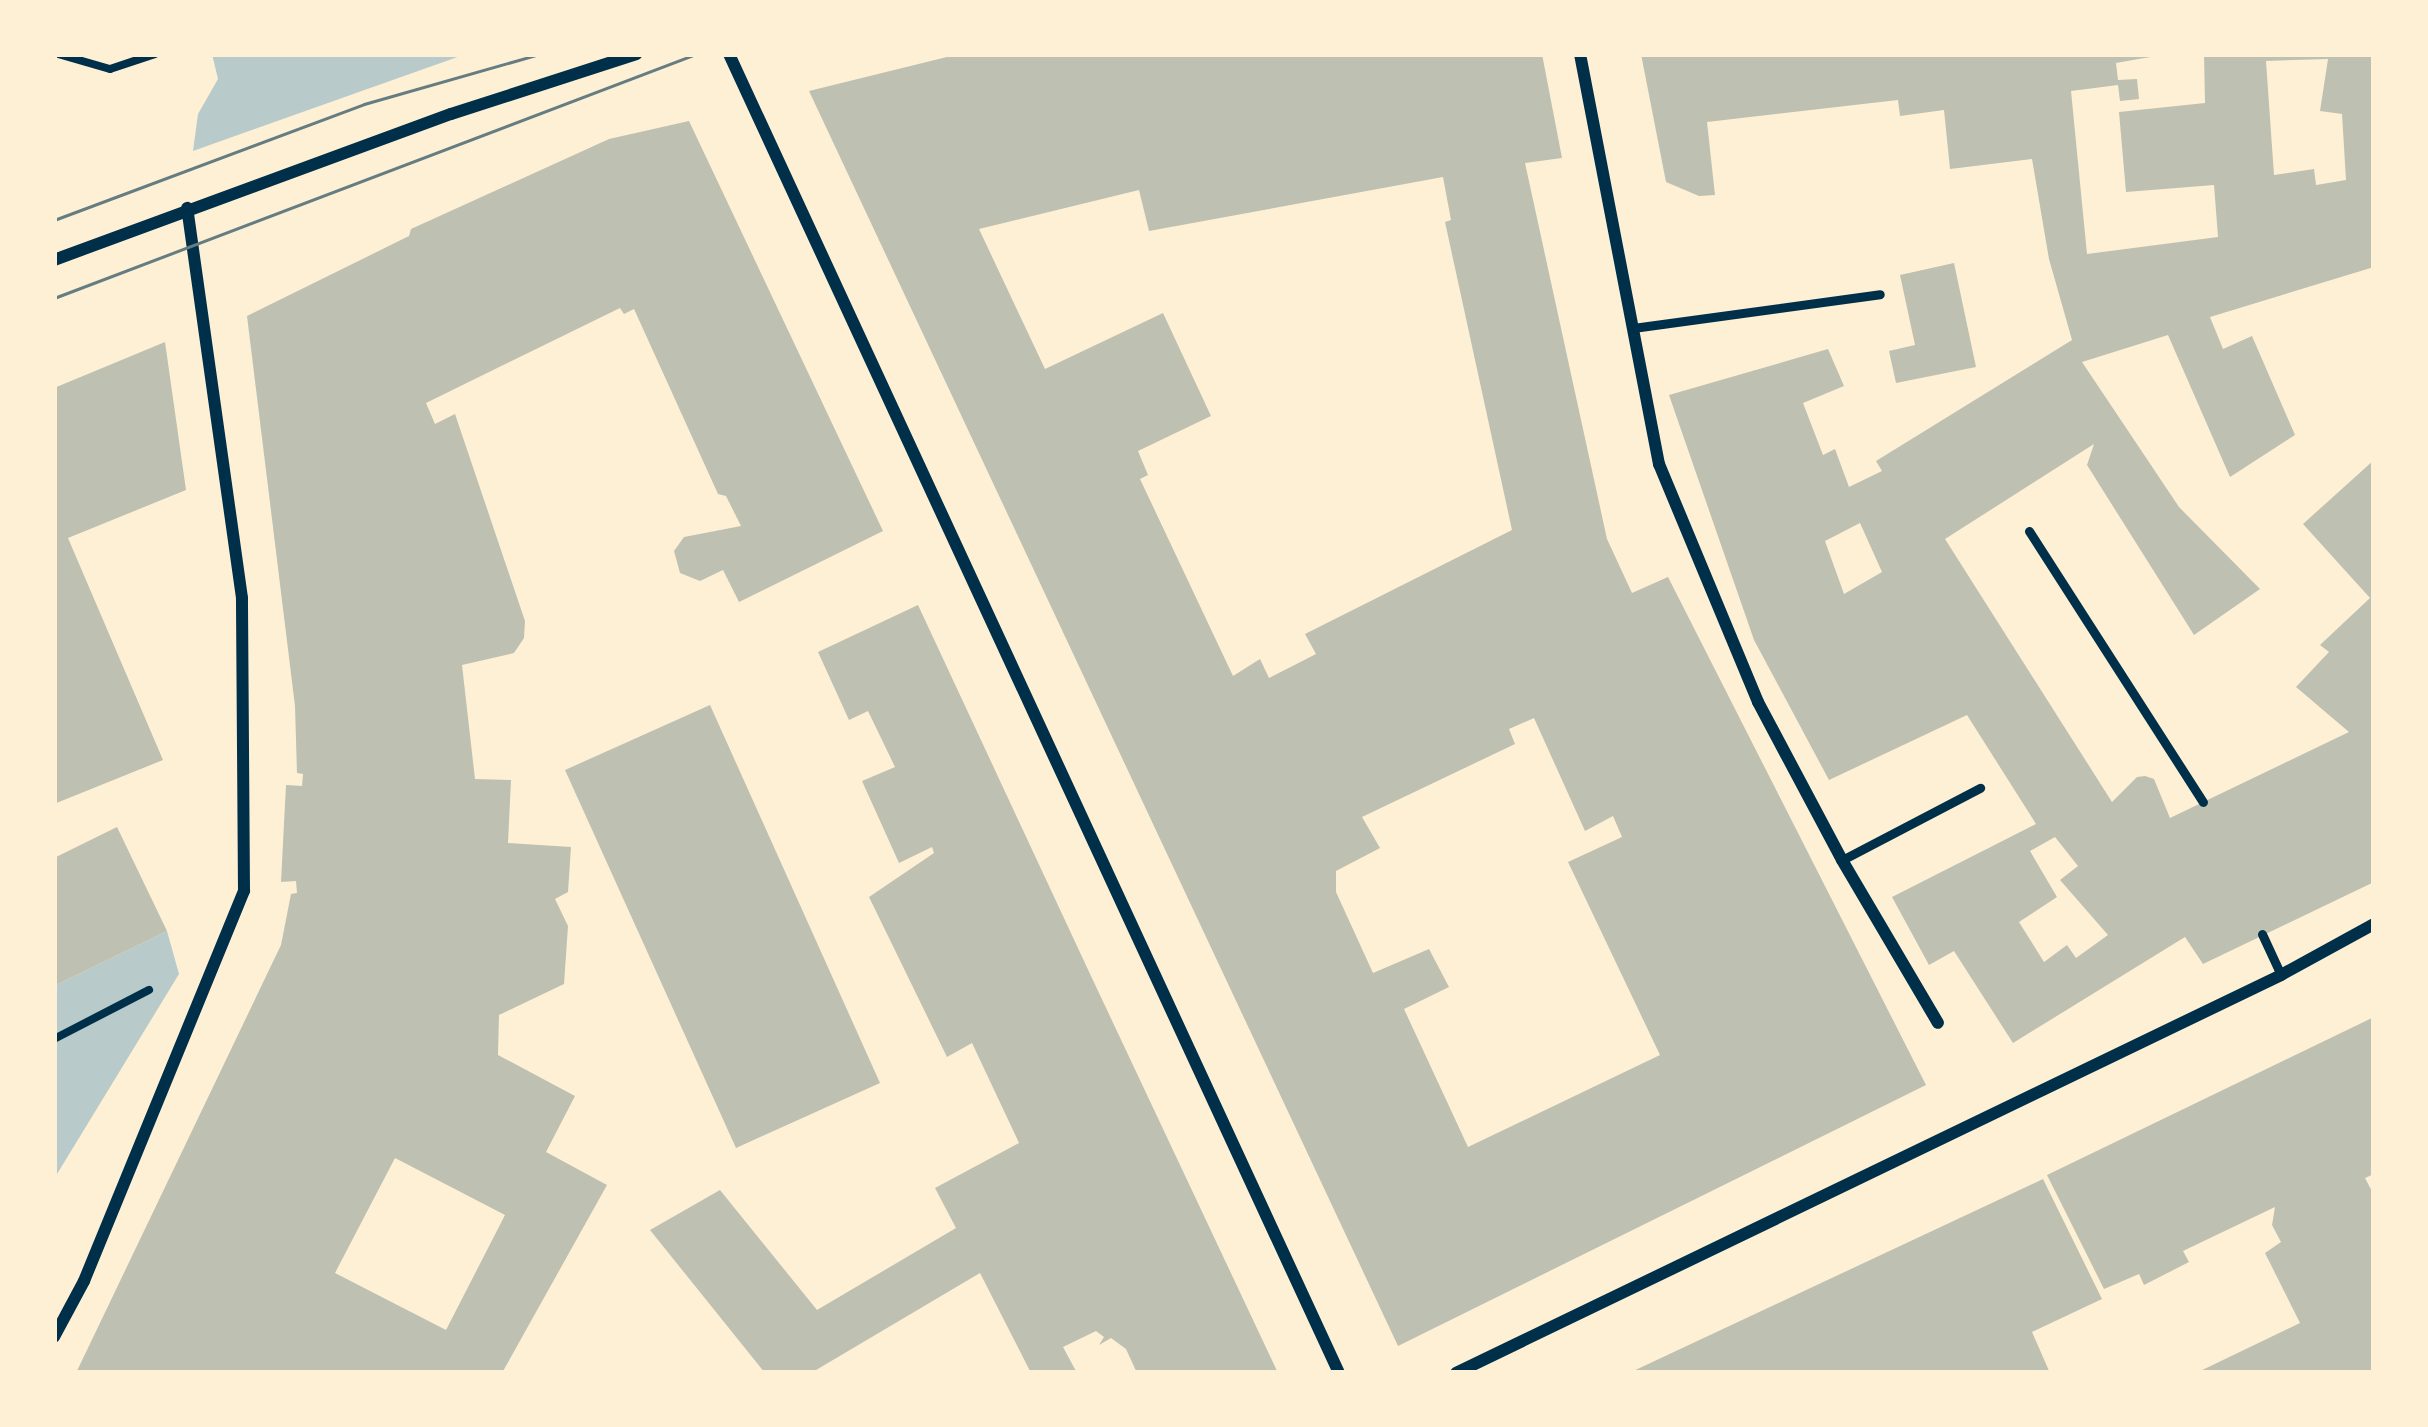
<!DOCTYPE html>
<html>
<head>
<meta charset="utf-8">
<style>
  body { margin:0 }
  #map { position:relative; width:2428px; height:1427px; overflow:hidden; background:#fdf0d5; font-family:"Source Sans 3",sans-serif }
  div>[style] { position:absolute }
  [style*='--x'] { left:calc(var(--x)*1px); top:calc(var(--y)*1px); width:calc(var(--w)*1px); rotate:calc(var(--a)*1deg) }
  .green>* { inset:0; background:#b9caca }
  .building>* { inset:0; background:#bec0b2 }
  .path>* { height:8px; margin:-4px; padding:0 4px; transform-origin:4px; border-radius:4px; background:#003049 }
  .service>* { height:9px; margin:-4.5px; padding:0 4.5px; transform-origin:4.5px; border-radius:4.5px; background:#003049 }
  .minor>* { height:12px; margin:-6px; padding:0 6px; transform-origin:6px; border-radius:6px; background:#003049 }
  .tram>* { height:3px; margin:-1.5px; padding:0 1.5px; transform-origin:1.5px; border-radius:1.5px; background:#657d81 }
  span { translate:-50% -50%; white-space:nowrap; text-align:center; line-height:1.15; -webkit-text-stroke:10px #fdf0d5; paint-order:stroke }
  .frame { position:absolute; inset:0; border:57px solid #fdf0d5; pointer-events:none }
</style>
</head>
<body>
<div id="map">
  <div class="green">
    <i style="clip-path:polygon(212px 54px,466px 54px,193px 151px,198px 114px,218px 79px)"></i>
    <i style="clip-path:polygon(167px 931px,179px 974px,54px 1179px,54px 986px)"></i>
  </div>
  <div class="building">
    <i style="clip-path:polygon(evenodd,959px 54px,1542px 54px,1562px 158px,1525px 163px,1607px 539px,1632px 593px,1668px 577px,1926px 1085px,1398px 1346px,809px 91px,959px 54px,1443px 177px,1451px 220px,1445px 222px,1512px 530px,1305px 634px,1316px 654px,1269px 678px,1260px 659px,1233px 676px,1140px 479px,1148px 475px,1138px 451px,1211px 416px,1163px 313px,1045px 369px,979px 229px,1139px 190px,1149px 231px,1443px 177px,959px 54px,1534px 718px,1585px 831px,1613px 816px,1622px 837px,1568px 862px,1660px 1055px,1468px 1147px,1404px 1009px,1449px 987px,1429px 949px,1373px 973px,1336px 892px,1336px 871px,1380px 848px,1362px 817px,1515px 744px,1509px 729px,1534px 718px)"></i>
    <i style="clip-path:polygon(evenodd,1641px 54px,2167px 54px,2116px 63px,2118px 80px,2137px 79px,2139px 99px,2120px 101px,2118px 85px,2071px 91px,2087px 254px,2218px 237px,2214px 185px,2126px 192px,2119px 112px,2205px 103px,2204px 54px,2374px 54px,2374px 267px,2210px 317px,2223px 349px,2252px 336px,2295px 435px,2230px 477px,2168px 335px,2082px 362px,2179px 507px,2260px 589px,2194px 635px,2087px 465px,2094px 444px,1945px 539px,2112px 802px,2137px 777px,2145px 776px,2154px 779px,2170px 818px,2349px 732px,2296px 687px,2329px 652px,2320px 645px,2370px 598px,2303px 524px,2374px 460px,2374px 882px,2203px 964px,2185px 937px,2013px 1043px,1954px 951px,1929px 965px,1892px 897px,2036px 824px,1967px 715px,1829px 780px,1754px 640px,1669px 395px,1828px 349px,1844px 386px,1803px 403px,1823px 455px,1835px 449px,1849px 487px,1882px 471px,1876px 461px,2072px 340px,2049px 259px,2032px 159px,1950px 169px,1944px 110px,1900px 116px,1898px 100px,1707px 122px,1715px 195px,1699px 196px,1666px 182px,1641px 54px,2328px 59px,2320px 111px,2342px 114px,2346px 180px,2316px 185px,2314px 169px,2274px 175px,2266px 61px,2328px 59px,1641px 54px,1860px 523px,1882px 572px,1844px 594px,1825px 541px,1860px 523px,1641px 54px,2055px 837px,2078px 866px,2060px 880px,2108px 935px,2076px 958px,2067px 945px,2044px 962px,2019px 922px,2057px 897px,2030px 851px,2055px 837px)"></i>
    <i style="clip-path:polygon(evenodd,689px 121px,883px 531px,739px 602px,723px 570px,700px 581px,680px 573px,674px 551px,684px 537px,741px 526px,726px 496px,718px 494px,634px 309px,624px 314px,620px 308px,426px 403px,435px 424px,455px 414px,525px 621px,524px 638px,514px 653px,462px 665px,475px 779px,511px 780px,508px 843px,571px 847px,568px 892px,555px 899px,568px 926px,564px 984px,499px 1015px,498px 1055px,575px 1096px,546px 1152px,607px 1185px,502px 1373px,76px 1373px,281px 945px,291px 894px,297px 893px,296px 881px,281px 882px,286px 785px,302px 786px,303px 774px,297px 773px,295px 706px,247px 316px,409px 236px,411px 229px,609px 139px,689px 121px,395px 1158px,505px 1215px,446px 1330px,335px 1273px,395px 1158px)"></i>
    <i style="clip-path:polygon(1954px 263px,1976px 367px,1896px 383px,1889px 351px,1915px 345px,1900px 275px)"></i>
    <i style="clip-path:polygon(165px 342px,186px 490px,68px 538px,163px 760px,54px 804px,54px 388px)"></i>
    <i style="clip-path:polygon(918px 605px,1091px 976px,1278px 1373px,1137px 1373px,1126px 1349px,1111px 1338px,1099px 1345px,1104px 1337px,1096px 1331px,1063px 1347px,1077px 1373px,1031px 1373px,980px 1273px,811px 1373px,765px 1373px,650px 1230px,720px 1190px,817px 1310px,956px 1228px,935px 1188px,1019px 1143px,972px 1043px,947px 1057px,869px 897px,934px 853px,932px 847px,899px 863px,862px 781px,895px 767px,868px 711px,849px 720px,818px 652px)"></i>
    <i style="clip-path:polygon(710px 705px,880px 1083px,736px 1148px,565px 770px)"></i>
    <i style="clip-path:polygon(117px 827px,167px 931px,54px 986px,54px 858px)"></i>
    <i style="clip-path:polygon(2374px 1017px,2374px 1174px,2365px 1178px,2374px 1195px,2374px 1369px,2365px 1373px,2196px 1373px,2300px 1323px,2265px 1253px,2281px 1242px,2272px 1225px,2275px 1207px,2183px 1251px,2189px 1262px,2144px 1285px,2139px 1274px,2104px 1289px,2047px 1175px)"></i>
    <i style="clip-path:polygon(2043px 1179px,2102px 1299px,2032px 1332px,2050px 1373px,1629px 1373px)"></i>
  </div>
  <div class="path">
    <i style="--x:58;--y:54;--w:54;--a:16.1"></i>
    <i style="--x:110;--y:69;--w:47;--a:-18.4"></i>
    <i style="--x:54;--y:1039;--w:107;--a:-27.3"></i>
  </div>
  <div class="service">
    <i style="--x:1633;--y:328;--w:249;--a:-7.8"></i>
    <i style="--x:2029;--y:531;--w:322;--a:57.3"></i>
    <i style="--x:1842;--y:860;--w:156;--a:-27.6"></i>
    <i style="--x:2262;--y:934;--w:45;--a:65.1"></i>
  </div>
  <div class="minor">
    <i style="--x:729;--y:54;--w:1453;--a:65.18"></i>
    <i style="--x:1580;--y:54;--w:418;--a:79.1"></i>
    <i style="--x:1659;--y:464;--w:258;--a:67.4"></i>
    <i style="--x:1758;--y:702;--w:179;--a:62"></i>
    <i style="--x:1842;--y:860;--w:189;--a:59.5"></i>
    <i style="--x:54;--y:260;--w:423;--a:-20.2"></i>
    <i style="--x:451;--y:114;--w:195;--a:-17.9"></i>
    <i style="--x:54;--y:1337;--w:64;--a:-61.8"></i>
    <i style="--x:84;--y:1281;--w:422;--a:-67.7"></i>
    <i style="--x:244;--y:891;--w:293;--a:-90.4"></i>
    <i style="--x:242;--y:598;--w:394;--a:-98"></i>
    <i style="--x:1456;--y:1373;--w:916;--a:-25.75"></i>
    <i style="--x:2281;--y:975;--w:106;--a:-28.7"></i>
  </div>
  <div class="tram">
    <i style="--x:54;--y:220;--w:331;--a:-20.5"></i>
    <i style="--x:364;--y:104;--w:183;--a:-15.9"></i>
    <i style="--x:54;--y:298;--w:687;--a:-20.81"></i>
  </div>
  <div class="frame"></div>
</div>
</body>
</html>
